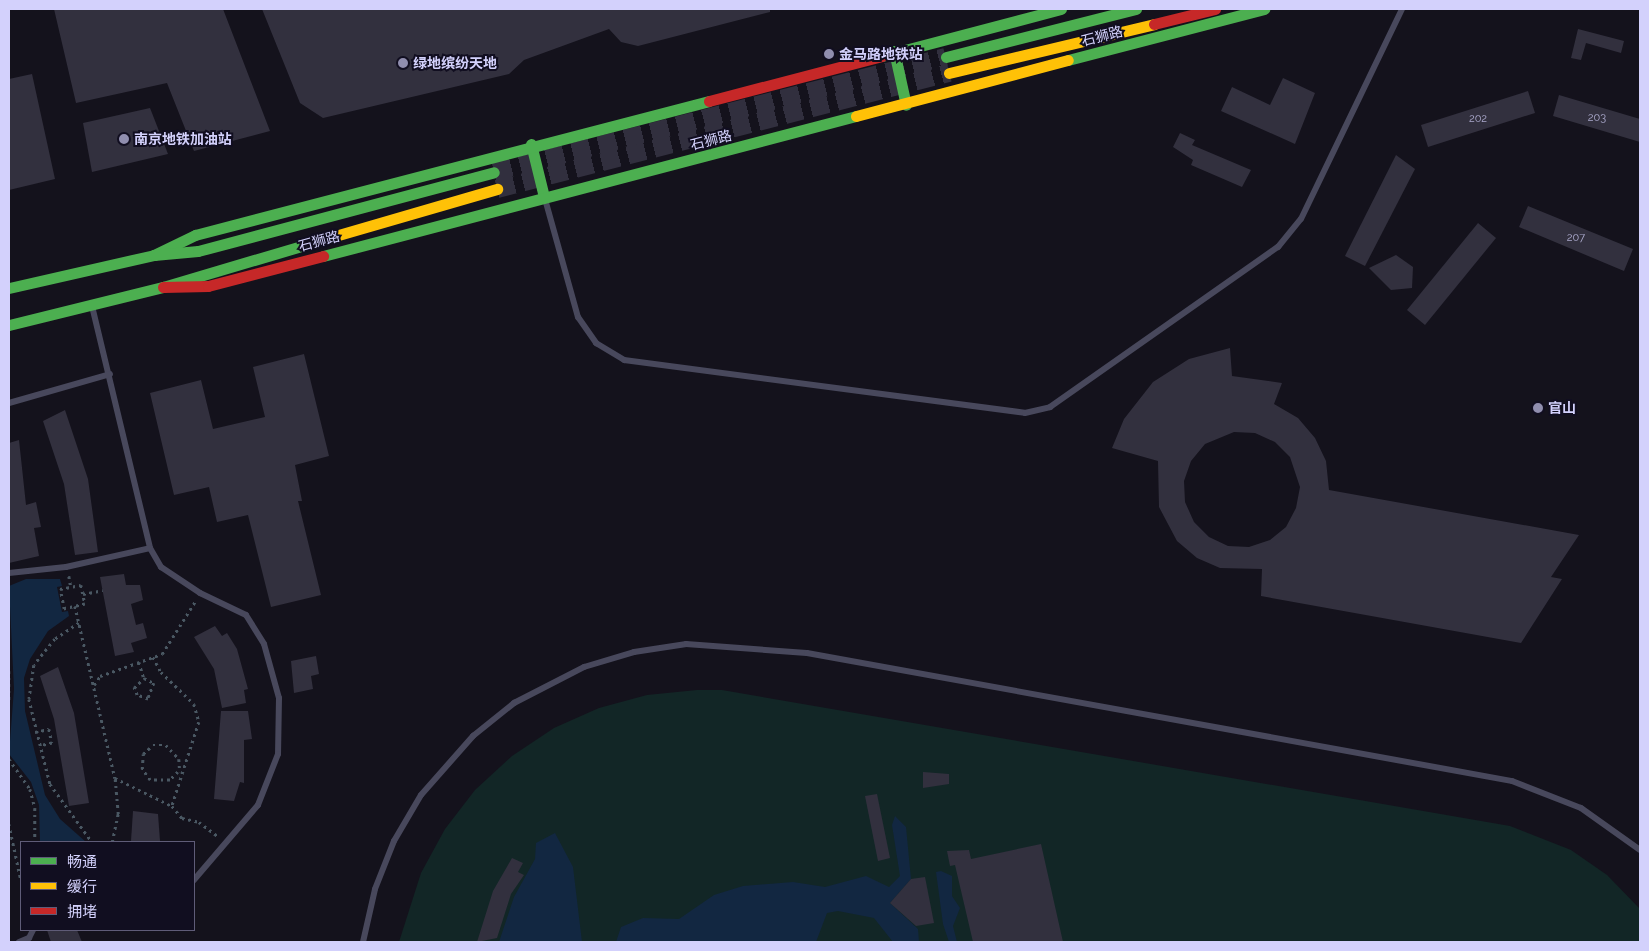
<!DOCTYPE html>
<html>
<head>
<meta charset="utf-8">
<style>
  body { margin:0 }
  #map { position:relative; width:1649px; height:951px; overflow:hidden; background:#14121c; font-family:Raleway,"Noto Sans SC",sans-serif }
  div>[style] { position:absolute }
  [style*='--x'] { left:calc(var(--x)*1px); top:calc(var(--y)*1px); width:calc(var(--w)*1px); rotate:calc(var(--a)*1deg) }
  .green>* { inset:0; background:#122626 }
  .water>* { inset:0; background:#122741 }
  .building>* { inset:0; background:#32303e }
  .secondary-tunnel>* { height:18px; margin-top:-9px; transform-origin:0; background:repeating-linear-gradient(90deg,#312f3e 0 18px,transparent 0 27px) }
  .path>* { height:2.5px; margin-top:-1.25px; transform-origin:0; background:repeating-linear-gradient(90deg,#4a5863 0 2.5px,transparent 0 6.5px) }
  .lane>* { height:6px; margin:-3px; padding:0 3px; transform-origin:3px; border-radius:3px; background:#48485c }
  .fast>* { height:11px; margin:-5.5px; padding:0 5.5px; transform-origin:5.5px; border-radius:5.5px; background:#4caf50 }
  .slow>* { height:11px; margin:-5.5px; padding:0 5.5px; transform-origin:5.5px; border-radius:5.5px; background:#ffc107 }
  .jam>* { height:11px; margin:-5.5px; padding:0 5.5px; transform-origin:5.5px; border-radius:5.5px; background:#c62828 }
  .dots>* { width:14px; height:14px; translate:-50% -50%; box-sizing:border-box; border:2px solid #110e20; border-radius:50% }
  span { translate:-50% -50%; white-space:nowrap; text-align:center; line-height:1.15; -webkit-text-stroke:4px #110e20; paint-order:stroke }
  .number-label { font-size:11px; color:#aba9cc }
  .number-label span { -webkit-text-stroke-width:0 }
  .street-label { font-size:14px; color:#d3d1fc }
  .poi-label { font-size:14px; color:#d3d1fc; font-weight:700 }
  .left { translate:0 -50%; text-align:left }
  .frame { position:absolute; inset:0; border:10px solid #d3d1fc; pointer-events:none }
  .legend { position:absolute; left:20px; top:841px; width:175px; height:90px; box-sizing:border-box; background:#110e20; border:1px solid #5f5c78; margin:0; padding:6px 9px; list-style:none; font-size:15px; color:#d3d1fc }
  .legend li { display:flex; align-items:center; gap:10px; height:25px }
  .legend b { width:25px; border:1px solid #5f5c78 }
</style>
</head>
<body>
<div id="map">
  <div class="green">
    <i style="clip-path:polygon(697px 690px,722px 690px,1510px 826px,1571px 850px,1607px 875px,1640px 909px,1640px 942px,399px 942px,421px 873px,445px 829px,475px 790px,512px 756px,554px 728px,599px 708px,647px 695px)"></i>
  </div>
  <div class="water">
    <i style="clip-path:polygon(26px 579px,60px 579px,62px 586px,57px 587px,62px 612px,68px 611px,69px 616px,48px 631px,30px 659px,24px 678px,25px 711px,45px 795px,60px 819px,86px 842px,40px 842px,39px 805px,31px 782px,9px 754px,14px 689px,9px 586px)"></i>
    <i style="clip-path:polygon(895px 816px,906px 827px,911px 879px,890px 903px,918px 929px,919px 942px,893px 942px,874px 918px,838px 911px,827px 913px,816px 942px,616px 942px,621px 927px,643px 918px,679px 919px,714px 895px,743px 886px,793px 882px,825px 887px,866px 876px,889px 887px,900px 876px,892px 825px)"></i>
    <i style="clip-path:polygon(555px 833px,573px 867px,582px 942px,499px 942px,514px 897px,535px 859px,536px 843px)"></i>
    <i style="clip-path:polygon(941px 871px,952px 876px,952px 896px,960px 908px,953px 926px,957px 942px,949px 942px,943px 924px,936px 872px)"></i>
  </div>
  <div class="building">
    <i style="clip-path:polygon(54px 9px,223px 9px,270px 131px,194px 151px,167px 83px,76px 103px)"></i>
    <i style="clip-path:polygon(262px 9px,770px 9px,770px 12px,638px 46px,621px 42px,609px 29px,524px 60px,509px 74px,323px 118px,300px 103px)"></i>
    <i style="clip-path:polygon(1578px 29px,1624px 41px,1621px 53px,1586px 43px,1581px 60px,1571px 58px)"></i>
    <i style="clip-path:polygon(32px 74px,55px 179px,9px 190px,9px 79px)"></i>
    <i style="clip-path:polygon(1283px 78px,1315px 93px,1295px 144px,1221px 111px,1232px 87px,1270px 105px)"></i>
    <i style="clip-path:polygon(1528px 91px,1535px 113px,1428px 147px,1421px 125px)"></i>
    <i style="clip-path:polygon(1559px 95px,1640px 119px,1640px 142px,1553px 116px)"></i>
    <i style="clip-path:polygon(150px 108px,168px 154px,92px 172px,83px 123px)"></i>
    <i style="clip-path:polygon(1180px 133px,1195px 140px,1192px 145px,1251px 170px,1242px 187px,1191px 165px,1193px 160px,1173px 147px)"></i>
    <i style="clip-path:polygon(1396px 155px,1415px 169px,1365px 266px,1345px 256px)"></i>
    <i style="clip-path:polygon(1528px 206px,1633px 249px,1624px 271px,1519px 227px)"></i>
    <i style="clip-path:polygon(1478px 223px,1496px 238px,1425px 325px,1407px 310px)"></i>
    <i style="clip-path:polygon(1396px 255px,1413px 267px,1412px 288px,1391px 290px,1369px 268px)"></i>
    <i style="clip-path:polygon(evenodd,1230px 348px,1232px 376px,1282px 383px,1274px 404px,1298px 418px,1315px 438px,1326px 461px,1329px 490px,1579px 535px,1551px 577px,1562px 579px,1521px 643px,1261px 596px,1262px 569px,1220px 568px,1197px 558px,1177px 541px,1159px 507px,1158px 461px,1112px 448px,1124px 419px,1153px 382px,1189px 359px,1230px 348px,1234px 432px,1255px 433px,1275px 442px,1290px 457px,1300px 487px,1296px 508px,1286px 527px,1270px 540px,1249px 547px,1228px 546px,1209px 537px,1194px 522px,1185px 502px,1184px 481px,1191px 461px,1205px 444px,1234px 432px)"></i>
    <i style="clip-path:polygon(304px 354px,329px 456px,295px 465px,302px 501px,298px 501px,321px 595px,271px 607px,248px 515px,217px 522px,209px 487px,174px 495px,150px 393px,201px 380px,213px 429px,265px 417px,253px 367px)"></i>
    <i style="clip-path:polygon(65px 410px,88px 479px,98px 552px,75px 555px,64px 484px,43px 421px)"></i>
    <i style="clip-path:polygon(19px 440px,26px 505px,36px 502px,41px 527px,34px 528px,39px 556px,9px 563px,9px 443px)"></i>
    <i style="clip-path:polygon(124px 574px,126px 585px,140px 585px,143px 600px,131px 604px,136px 625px,143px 623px,147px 638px,131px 643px,134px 652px,115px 656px,100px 577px)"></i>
    <i style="clip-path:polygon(215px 626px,222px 636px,227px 633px,237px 649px,248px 689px,244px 690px,246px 703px,222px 708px,214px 669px,194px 637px)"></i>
    <i style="clip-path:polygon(316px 656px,319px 674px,311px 676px,313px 689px,294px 693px,291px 661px)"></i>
    <i style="clip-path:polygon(58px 667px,74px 713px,89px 803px,69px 806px,54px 719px,40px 676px)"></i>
    <i style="clip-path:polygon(221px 711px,248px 711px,252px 739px,244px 740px,244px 783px,240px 782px,234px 801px,214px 799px)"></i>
    <i style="clip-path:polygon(923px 772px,949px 774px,949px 784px,923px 788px)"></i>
    <i style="clip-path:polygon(877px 794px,890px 858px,878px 861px,865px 796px)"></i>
    <i style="clip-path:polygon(133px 811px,158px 814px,160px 841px,131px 841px)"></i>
    <i style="clip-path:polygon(1041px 844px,1063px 942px,973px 942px,955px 865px,950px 866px,947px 851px,969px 850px,971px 859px)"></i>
    <i style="clip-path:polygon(512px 858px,523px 863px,518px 872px,524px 875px,511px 894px,497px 938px,477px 942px,493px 891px)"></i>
    <i style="clip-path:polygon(925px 877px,934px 923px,916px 926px,890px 903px,911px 879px)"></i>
    <i style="clip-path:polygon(47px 930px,77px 930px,82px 942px,51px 942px)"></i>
  </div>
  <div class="secondary-tunnel">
    <i style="--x:494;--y:172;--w:466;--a:-14.3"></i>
    <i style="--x:497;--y:189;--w:467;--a:-14.4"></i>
  </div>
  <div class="path">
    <i style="--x:69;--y:576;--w:11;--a:80"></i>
    <i style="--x:81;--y:585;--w:19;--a:78"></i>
    <i style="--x:85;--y:604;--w:22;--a:167"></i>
    <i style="--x:64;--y:609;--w:20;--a:-101"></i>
    <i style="--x:60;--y:589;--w:21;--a:-11"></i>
    <i style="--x:83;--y:594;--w:20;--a:-11"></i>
    <i style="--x:75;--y:606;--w:177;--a:76.9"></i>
    <i style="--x:115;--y:778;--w:64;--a:26.2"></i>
    <i style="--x:172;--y:806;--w:16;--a:50"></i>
    <i style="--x:182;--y:818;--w:17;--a:13"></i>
    <i style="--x:199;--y:822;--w:25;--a:37"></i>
    <i style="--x:79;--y:623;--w:29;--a:146"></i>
    <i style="--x:55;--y:639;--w:33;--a:129"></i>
    <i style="--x:34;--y:665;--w:34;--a:98"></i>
    <i style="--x:29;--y:699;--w:88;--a:76.1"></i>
    <i style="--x:50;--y:784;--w:72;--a:54.1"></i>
    <i style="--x:153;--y:657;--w:17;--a:62"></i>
    <i style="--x:161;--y:672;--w:46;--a:44.1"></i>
    <i style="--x:194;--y:704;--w:19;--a:74"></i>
    <i style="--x:199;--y:722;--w:88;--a:107.8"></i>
    <i style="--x:139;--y:662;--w:17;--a:73"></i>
    <i style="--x:144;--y:678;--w:11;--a:27"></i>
    <i style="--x:154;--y:683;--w:17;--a:111"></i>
    <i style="--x:148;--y:699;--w:12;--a:-160"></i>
    <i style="--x:137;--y:695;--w:8;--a:-113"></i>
    <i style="--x:134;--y:688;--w:14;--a:-45"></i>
    <i style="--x:9;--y:671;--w:32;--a:90"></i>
    <i style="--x:94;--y:685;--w:11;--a:-56"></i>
    <i style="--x:100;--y:676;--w:66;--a:-19.5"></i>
    <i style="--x:162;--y:654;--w:64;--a:-57.8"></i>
    <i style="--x:35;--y:732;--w:14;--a:-12"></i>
    <i style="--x:49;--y:729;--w:14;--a:78"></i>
    <i style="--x:52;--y:743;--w:13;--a:167"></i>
    <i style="--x:9;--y:759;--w:37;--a:55"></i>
    <i style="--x:30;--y:789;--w:20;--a:75"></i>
    <i style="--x:35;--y:808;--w:34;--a:90"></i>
    <i style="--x:178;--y:772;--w:11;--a:135"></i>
    <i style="--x:170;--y:780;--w:20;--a:180"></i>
    <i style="--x:150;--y:780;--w:14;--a:-126"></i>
    <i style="--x:142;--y:769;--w:15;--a:-86"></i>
    <i style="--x:143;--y:754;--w:13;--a:-42"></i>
    <i style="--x:153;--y:745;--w:13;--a:0"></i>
    <i style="--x:166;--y:745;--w:19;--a:47"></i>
    <i style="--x:179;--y:759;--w:13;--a:86"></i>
    <i style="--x:9;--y:824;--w:57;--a:77.9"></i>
    <i style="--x:112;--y:842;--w:29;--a:-78"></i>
    <i style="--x:118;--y:814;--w:35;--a:-95"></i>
  </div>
  <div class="lane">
    <i style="--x:545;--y:199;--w:123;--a:74.4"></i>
    <i style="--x:578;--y:317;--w:32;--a:55"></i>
    <i style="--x:596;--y:343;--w:33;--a:31"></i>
    <i style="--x:624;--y:360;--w:404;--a:7.5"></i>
    <i style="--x:1025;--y:413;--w:26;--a:-13"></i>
    <i style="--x:1050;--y:407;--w:279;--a:-35.1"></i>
    <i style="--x:1278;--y:247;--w:36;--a:-51"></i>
    <i style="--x:1301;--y:219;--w:233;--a:-64.3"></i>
    <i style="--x:92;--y:306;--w:249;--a:76.5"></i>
    <i style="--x:150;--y:548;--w:22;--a:60"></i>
    <i style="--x:161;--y:567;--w:47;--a:33.7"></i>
    <i style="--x:200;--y:593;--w:51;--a:25.6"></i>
    <i style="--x:246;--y:615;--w:34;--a:58"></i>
    <i style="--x:264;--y:644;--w:56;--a:74.5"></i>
    <i style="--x:279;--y:698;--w:56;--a:91"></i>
    <i style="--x:278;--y:754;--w:55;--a:111.4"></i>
    <i style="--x:258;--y:805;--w:99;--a:130.5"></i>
    <i style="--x:9;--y:403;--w:105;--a:-16"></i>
    <i style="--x:9;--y:573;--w:57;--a:-6"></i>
    <i style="--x:66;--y:567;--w:86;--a:-12.7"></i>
    <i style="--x:19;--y:942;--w:11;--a:-22"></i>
    <i style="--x:29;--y:938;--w:9;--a:-63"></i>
    <i style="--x:363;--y:942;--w:54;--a:-77.2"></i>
    <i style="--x:375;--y:889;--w:52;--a:-68.4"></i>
    <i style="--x:394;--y:841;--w:53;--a:-59.6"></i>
    <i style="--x:421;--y:795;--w:79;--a:-48.6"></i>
    <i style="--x:473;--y:736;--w:53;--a:-38.8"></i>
    <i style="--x:514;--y:703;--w:79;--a:-27.2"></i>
    <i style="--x:584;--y:667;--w:52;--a:-16.7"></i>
    <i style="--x:634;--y:652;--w:53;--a:-8.7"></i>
    <i style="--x:686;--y:644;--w:121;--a:4.3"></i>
    <i style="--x:807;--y:653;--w:717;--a:10.29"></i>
    <i style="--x:1512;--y:781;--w:74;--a:21.4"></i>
    <i style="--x:1581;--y:808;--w:72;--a:35.4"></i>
  </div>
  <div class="fast">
    <i style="--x:894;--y:51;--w:55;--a:77.5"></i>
    <i style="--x:882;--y:56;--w:185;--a:-14.7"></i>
    <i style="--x:946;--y:57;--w:196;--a:-14.2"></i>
    <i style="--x:1068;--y:60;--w:203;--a:-14.6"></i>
    <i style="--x:531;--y:144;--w:55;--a:76.2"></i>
    <i style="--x:154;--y:255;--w:46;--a:-26"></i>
    <i style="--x:195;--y:235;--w:531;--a:-14.61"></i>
    <i style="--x:323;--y:256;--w:551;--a:-14.72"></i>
    <i style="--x:9;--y:288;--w:149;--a:-12.8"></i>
    <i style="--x:154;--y:255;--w:44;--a:-5.2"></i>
    <i style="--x:198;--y:251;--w:306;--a:-14.9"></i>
    <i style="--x:9;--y:325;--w:159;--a:-13.9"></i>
    <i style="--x:163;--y:287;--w:179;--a:-16.5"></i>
  </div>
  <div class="slow">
    <i style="--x:949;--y:73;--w:211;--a:-13.4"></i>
    <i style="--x:856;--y:116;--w:219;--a:-14.8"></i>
    <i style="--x:335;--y:236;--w:169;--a:-16.2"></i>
  </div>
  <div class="jam">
    <i style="--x:1154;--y:24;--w:63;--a:-13.8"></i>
    <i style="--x:709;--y:101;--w:179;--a:-14.6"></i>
    <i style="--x:163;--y:287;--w:45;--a:-1.3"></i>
    <i style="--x:208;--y:286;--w:119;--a:-14.6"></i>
  </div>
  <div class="dots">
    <i style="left:829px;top:54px;background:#908eae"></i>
    <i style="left:403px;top:63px;background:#908eae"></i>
    <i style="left:124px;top:139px;background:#908eae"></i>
    <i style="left:1538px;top:408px;background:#908eae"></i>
  </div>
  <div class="number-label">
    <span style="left:1597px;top:118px">203</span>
    <span style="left:1478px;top:119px">202</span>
    <span style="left:1576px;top:238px">207</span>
  </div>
  <div class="street-label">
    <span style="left:1102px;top:36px;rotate:-14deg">石狮路</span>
    <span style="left:711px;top:140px;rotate:-14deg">石狮路</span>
    <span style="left:319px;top:241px;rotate:-15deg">石狮路</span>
  </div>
  <div class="poi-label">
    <span class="left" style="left:839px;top:54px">金马路地铁站</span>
    <span class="left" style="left:413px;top:63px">绿地缤纷天地</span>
    <span class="left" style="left:134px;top:139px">南京地铁加油站</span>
    <span class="left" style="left:1548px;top:408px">官山</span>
  </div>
  <div class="frame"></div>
  <ul class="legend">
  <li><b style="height:6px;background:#4caf50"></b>畅通</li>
  <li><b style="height:6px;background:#ffc107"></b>缓行</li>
  <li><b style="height:6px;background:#c62828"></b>拥堵</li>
  </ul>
</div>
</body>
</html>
